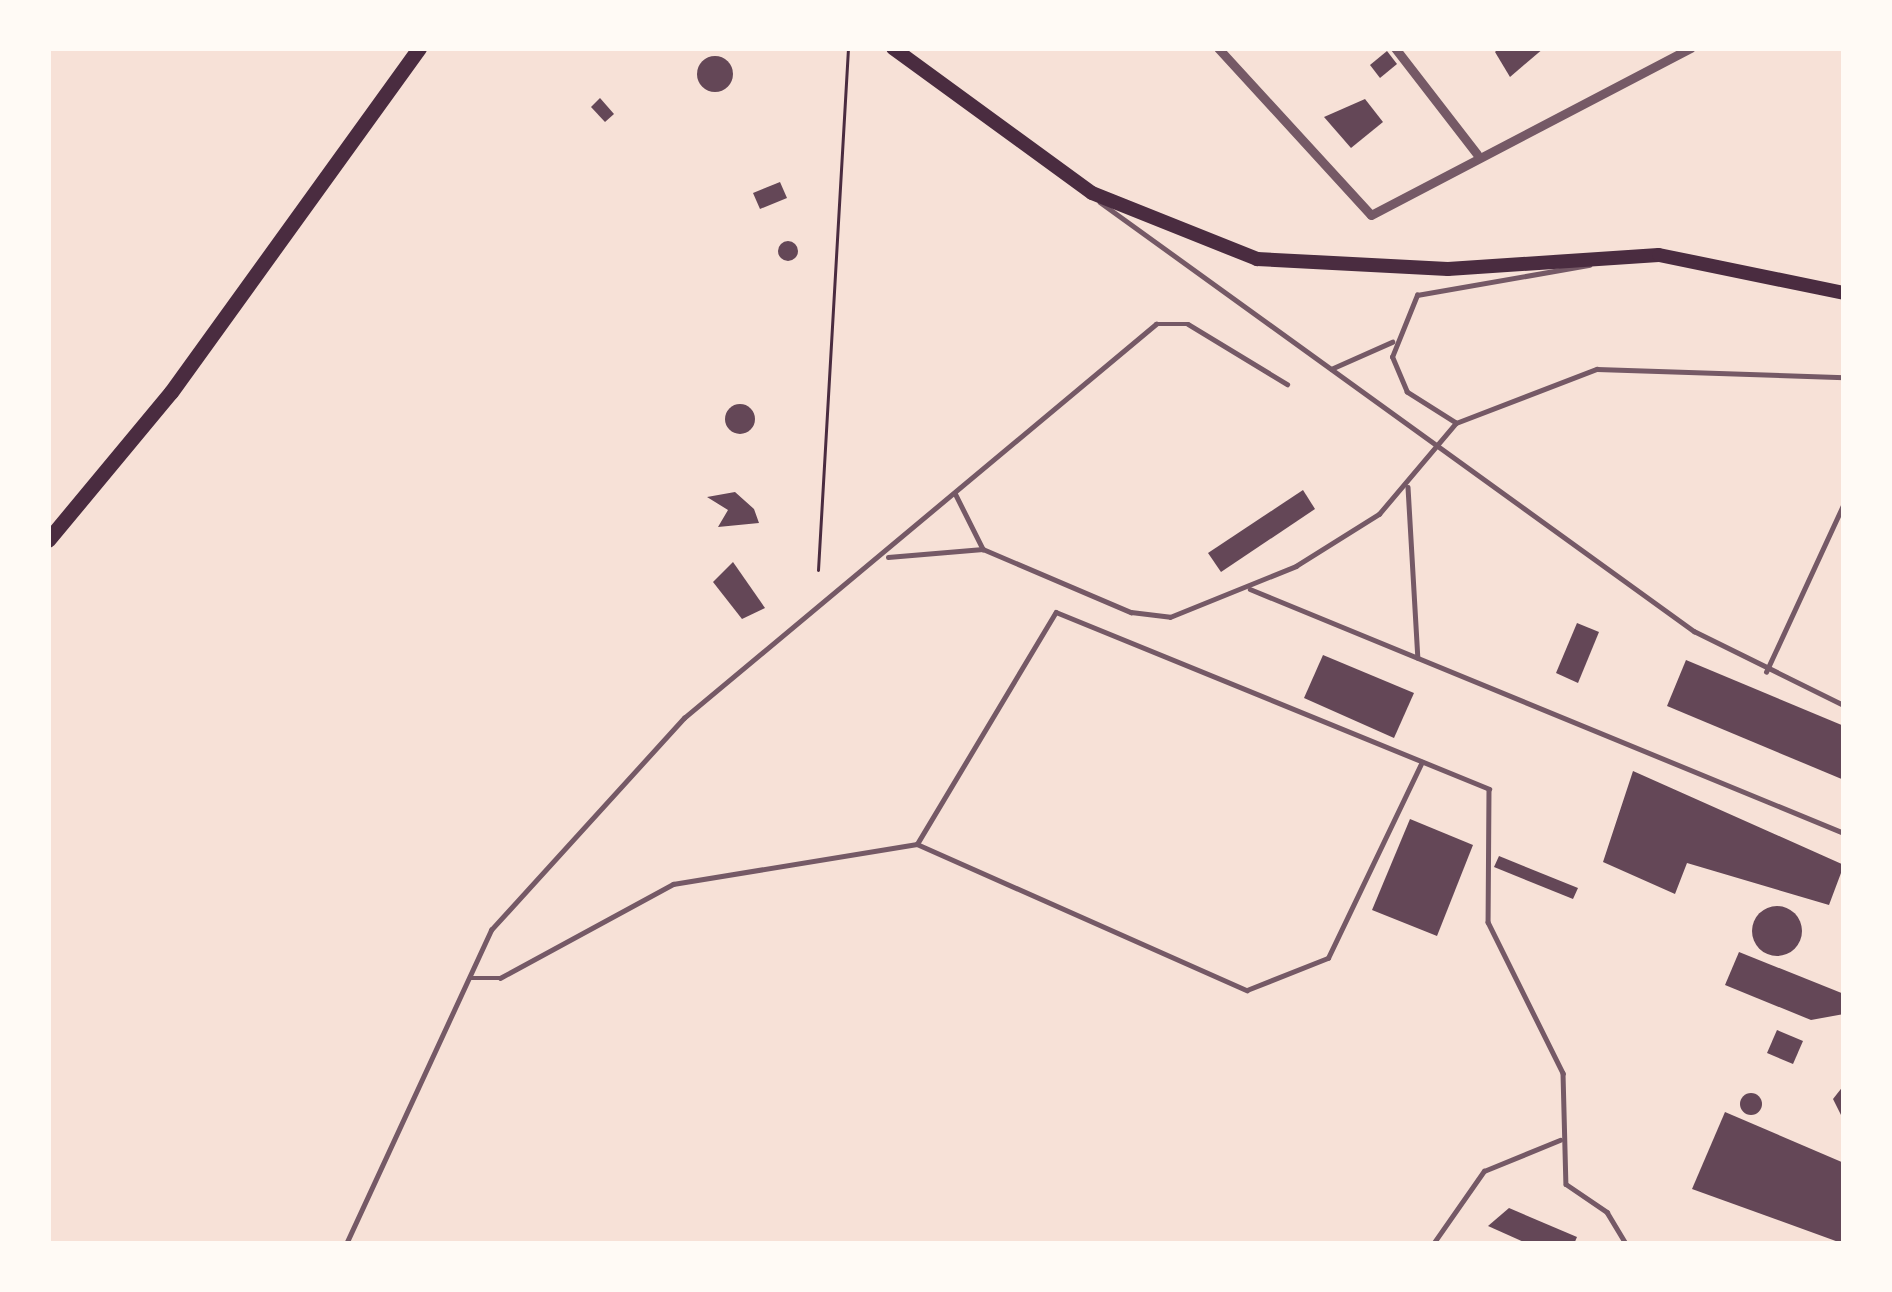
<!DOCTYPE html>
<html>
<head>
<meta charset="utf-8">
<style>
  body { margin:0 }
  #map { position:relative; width:1892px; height:1292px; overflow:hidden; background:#f7e1d7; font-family:"PT Sans",sans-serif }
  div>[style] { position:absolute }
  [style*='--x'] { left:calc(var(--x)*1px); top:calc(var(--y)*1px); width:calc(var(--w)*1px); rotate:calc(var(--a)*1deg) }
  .building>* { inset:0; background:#644757 }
  .round { border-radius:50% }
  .path>* { height:3px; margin:-1.5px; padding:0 1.5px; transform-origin:1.5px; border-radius:1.5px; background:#4a2c40 }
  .service>* { height:4.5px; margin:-2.25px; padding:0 2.25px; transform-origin:2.25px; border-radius:2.25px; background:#755966 }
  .minor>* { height:9px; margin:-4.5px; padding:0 4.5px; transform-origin:4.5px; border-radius:4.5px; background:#755966 }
  .secondary>* { height:14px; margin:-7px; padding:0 7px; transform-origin:7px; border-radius:7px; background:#4a2c40 }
  .primary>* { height:15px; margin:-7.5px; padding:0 7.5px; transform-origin:7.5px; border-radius:7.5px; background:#4a2c40 }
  span { translate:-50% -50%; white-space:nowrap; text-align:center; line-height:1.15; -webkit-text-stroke:12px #fffaf5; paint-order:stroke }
  .frame { position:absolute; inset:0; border:51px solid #fffaf5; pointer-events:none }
</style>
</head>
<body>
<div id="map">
  <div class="building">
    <i style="clip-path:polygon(1544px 48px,1510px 77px,1495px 52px,1499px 48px)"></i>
    <i style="clip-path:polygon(1387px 51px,1397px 64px,1380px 78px,1370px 65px)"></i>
    <i class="round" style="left:697px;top:56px;width:36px;height:36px"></i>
    <i style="clip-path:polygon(600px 98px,614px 114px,605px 122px,591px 107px)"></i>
    <i style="clip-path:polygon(1365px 99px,1383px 122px,1351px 148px,1324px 117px)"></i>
    <i style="clip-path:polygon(780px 182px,787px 198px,760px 209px,753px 193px)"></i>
    <i class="round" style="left:778px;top:241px;width:20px;height:20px"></i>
    <i class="round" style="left:725px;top:404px;width:30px;height:30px"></i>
    <i style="clip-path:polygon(1303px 490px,1315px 509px,1221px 572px,1208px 553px)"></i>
    <i style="clip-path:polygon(735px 492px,754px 509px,759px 523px,718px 527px,728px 510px,707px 497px)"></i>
    <i style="clip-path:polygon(733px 562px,765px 608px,742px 619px,713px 582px)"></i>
    <i style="clip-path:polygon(1577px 623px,1599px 632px,1578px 683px,1556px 673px)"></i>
    <i style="clip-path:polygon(1323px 655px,1414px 693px,1394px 738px,1304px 698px)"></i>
    <i style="clip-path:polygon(1686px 660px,1844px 726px,1844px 780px,1667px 706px)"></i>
    <i style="clip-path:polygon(1633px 771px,1844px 865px,1829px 905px,1687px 863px,1675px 894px,1603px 862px)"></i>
    <i style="clip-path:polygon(1410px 819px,1473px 845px,1437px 936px,1372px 910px)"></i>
    <i style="clip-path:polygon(1499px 856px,1578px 888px,1573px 899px,1494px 867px)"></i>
    <i class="round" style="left:1752px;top:906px;width:50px;height:50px"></i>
    <i style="clip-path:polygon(1739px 952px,1844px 994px,1844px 1014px,1811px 1020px,1725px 985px)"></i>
    <i style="clip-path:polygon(1777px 1030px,1803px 1041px,1793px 1064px,1767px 1053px)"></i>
    <i style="clip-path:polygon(1844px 1085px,1844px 1121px,1833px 1099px)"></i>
    <i class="round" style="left:1740px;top:1093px;width:22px;height:22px"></i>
    <i style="clip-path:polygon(1725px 1112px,1844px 1163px,1844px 1244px,1692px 1189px)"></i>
    <i style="clip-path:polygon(1509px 1208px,1577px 1237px,1574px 1244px,1528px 1244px,1488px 1226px)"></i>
  </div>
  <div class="path">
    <i style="--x:818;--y:570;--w:523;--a:-86.71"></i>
  </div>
  <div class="service">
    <i style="--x:1100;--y:202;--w:733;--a:35.84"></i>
    <i style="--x:1694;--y:631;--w:167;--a:26.3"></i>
    <i style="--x:1331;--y:369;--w:67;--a:-23.9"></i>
    <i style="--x:1456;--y:423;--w:58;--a:-147.7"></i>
    <i style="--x:1407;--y:392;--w:38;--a:-113"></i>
    <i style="--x:1392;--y:357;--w:67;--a:-68"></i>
    <i style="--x:1417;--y:295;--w:175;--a:-9.9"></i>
    <i style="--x:1408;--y:487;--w:171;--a:86.7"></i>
    <i style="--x:955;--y:493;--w:63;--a:63.4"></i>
    <i style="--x:983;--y:549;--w:161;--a:23.1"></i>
    <i style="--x:1131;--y:612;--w:39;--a:7"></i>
    <i style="--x:1170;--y:617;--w:136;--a:-22"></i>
    <i style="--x:1296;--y:566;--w:98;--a:-32.1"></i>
    <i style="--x:1379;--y:514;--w:119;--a:-49.8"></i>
    <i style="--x:1456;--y:423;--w:151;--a:-21"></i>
    <i style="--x:1597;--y:369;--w:247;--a:1.9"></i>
    <i style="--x:888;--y:557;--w:95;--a:-4.8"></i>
    <i style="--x:1250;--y:589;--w:642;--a:22.33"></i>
    <i style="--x:1766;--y:672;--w:186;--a:-65.2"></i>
    <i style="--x:917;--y:844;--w:270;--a:-59.1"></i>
    <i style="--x:1056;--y:612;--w:468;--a:22.2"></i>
    <i style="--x:1489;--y:789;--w:133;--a:90.4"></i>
    <i style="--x:1488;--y:922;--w:169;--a:63.6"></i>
    <i style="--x:1563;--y:1073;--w:111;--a:88.5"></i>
    <i style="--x:1566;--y:1184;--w:50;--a:34.3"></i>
    <i style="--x:1607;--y:1212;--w:37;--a:59"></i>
    <i style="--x:470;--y:978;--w:30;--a:0"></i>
    <i style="--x:500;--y:978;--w:197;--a:-28.5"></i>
    <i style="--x:673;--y:884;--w:247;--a:-9.3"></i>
    <i style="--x:917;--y:844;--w:361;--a:23.9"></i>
    <i style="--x:1247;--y:990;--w:87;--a:-21.6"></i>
    <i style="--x:1328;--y:958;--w:217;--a:-64.4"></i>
    <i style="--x:346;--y:1244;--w:346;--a:-65.2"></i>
    <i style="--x:491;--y:930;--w:287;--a:-47.7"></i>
    <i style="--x:684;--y:718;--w:615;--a:-39.85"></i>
    <i style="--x:1156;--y:324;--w:32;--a:0"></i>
    <i style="--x:1188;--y:324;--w:116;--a:31.2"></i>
    <i style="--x:1433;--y:1244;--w:89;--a:-55.1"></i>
    <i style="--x:1484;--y:1171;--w:82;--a:-22.2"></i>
  </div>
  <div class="minor">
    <i style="--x:1218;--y:48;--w:226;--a:47.5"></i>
    <i style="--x:1371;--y:215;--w:361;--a:-27.6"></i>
    <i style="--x:1395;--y:48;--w:134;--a:52.3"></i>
  </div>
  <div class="secondary">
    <i style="--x:893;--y:48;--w:246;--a:36.1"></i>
    <i style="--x:1092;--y:193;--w:178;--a:21.8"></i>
    <i style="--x:1257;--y:259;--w:191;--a:3"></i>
    <i style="--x:1448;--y:269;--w:211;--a:-3.8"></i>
    <i style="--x:1659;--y:255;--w:189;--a:11.6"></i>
  </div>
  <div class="primary">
    <i style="--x:48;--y:540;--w:192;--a:-50.3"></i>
    <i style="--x:171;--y:392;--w:424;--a:-54.2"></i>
  </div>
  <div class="frame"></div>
</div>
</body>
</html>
